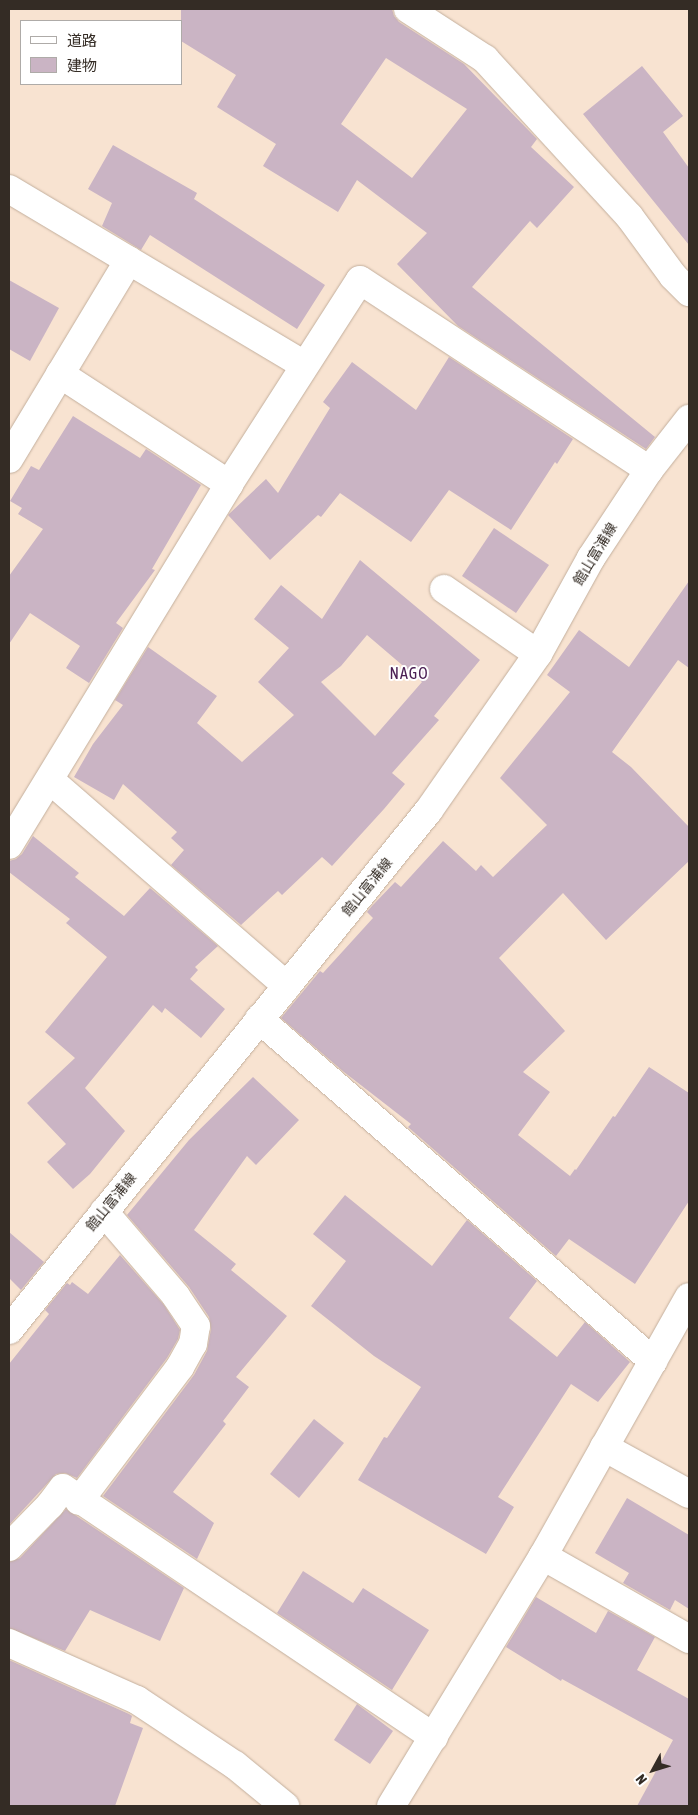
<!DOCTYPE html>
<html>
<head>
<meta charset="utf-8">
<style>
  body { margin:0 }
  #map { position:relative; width:698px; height:1815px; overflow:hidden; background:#f8e3d1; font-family:"Asap Condensed","Noto Sans JP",sans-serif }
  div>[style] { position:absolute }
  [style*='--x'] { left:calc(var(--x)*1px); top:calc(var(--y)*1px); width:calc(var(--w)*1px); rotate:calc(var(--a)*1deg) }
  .building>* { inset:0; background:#cab4c4 }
  .roads { filter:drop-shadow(0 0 1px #c3af9d) drop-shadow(0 0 1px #c3af9d) }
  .minor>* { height:28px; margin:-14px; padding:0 14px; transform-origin:14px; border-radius:14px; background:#fff }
  .major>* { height:28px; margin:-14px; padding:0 14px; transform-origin:14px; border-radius:14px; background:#fff }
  span { translate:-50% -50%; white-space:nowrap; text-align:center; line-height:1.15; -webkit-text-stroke:4px #fff; paint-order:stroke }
  .street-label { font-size:14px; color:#342c25 }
  .quarter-label { font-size:16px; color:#4b2054; letter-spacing:1px }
  .frame { position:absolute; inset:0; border:10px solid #342c25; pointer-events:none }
  .legend { position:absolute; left:20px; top:20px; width:162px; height:65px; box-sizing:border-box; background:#fff; border:1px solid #aeaba8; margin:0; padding:6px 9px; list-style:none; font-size:15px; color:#342c25 }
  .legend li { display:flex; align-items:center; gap:10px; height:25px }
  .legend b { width:25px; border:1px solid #aeaba8 }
  .north { position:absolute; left:628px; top:1745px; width:50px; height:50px; -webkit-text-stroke:4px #fff; paint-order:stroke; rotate:231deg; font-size:14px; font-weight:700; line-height:20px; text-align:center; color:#342c25 }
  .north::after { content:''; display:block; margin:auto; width:18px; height:22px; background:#342c25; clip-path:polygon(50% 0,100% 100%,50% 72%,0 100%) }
</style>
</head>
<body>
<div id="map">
  <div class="building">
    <i style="clip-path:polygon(evenodd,181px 9px,392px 9px,394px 16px,399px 22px,464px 64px,537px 139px,531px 147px,574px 187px,537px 228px,530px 221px,472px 287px,655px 437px,646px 449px,458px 326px,397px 264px,427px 233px,357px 180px,338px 212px,263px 166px,276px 144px,217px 107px,236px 75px,181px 41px,181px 9px,386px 58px,467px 109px,412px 178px,341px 124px,386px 58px)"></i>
    <i style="clip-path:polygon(642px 66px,683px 116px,663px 132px,689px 168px,689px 245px,583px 114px)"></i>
    <i style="clip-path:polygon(113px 145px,197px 193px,194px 199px,325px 285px,297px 329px,150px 235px,141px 250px,102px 226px,112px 203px,88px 189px)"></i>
    <i style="clip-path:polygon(9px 280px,59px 308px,30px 361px,9px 349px)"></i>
    <i style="clip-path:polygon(449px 357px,573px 439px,557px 464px,555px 462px,511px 530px,449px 490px,411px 542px,340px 493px,321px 517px,318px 515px,270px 560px,228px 515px,266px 479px,278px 493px,330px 408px,323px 402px,352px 362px,416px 410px)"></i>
    <i style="clip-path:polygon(73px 416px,140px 458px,146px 449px,201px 485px,152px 569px,155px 570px,116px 623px,123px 628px,89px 683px,66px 668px,80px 646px,30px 613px,9px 644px,9px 576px,43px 529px,18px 514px,22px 508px,10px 501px,31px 466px,39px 470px)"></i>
    <i style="clip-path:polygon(494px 528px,549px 565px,516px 613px,462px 576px)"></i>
    <i style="clip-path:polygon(evenodd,360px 560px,480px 660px,434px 716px,439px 720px,392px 773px,405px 784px,384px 809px,332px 866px,322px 857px,282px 895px,278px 891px,241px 925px,171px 865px,184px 850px,171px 838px,177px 832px,123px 784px,114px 800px,74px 777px,93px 744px,123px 705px,115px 700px,148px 647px,217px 696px,197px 723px,242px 762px,294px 715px,258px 682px,289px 648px,254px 619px,281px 585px,322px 619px,360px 560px,367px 635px,422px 682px,375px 736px,321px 682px,341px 666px,367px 635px)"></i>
    <i style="clip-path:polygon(689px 581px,689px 668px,678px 660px,612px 752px,631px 767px,689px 827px,689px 861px,606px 940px,563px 893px,499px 958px,565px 1031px,523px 1072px,550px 1092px,518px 1135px,570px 1176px,575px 1169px,576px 1170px,613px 1116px,615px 1117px,649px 1067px,689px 1093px,689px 1201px,635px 1284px,569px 1239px,556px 1256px,408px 1127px,411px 1124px,344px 1072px,281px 1018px,320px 971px,323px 973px,373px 918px,367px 912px,372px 906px,395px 882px,401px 887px,443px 841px,476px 871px,481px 865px,493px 877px,547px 825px,500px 778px,570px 692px,547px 675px,579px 630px,629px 667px)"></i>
    <i style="clip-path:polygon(33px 836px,79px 873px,75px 877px,124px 916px,150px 888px,218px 946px,195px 967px,198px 970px,190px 979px,225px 1009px,201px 1038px,165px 1008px,162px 1013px,153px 1005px,85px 1088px,125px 1131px,90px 1174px,73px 1189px,47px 1162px,66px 1144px,27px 1103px,75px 1058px,45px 1032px,107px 957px,66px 923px,70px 919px,9px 872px,9px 861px,16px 859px,22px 854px)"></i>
    <i style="clip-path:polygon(253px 1077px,299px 1120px,256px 1165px,247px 1156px,194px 1230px,236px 1264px,231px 1270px,287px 1316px,236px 1377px,249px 1387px,223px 1421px,226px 1424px,173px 1492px,214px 1523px,197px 1559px,103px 1496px,194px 1375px,207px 1351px,211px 1329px,209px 1317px,189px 1287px,127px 1215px,189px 1140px)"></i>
    <i style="clip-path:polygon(345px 1195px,432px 1266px,467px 1220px,537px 1281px,509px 1318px,557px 1357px,585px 1322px,630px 1362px,598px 1402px,571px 1384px,498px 1497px,514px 1507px,486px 1554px,358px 1480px,384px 1437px,387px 1438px,421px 1387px,374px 1356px,311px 1306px,346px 1261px,313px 1234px)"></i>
    <i style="clip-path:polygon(9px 1232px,44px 1262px,21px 1290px,9px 1278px)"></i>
    <i style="clip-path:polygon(120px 1255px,164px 1305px,180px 1330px,178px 1339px,167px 1358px,77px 1478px,65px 1473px,56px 1474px,9px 1525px,9px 1364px,49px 1314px,45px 1310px,67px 1283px,70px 1285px,72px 1282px,88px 1294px)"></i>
    <i style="clip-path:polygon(314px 1419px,344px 1443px,299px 1498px,270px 1474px)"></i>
    <i style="clip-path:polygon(627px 1498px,689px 1535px,689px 1609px,675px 1600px,670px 1610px,623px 1583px,629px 1573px,595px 1553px)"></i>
    <i style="clip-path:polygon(66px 1509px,184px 1588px,160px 1641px,90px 1610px,65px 1651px,9px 1628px,9px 1562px,20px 1558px)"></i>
    <i style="clip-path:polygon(303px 1571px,353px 1603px,363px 1588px,429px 1630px,392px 1690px,277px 1613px)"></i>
    <i style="clip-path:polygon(536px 1597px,596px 1633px,608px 1611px,655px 1637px,637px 1670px,689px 1699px,689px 1806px,637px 1806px,673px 1740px,562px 1679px,561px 1681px,506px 1647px)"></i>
    <i style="clip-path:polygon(9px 1660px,129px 1714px,132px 1716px,130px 1723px,143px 1728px,115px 1806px,9px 1806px)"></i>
    <i style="clip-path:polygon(357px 1704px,393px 1731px,370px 1764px,334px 1740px)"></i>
  </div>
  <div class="roads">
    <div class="minor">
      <i style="--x:408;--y:9;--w:92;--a:33"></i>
      <i style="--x:485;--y:59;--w:213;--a:47.5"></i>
      <i style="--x:629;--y:216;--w:74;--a:53.7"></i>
      <i style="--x:673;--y:276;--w:23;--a:45"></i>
      <i style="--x:9;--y:189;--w:344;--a:30.8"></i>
      <i style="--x:60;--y:374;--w:202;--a:33.1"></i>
      <i style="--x:9;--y:459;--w:232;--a:-58.9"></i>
      <i style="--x:444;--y:589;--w:114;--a:34.7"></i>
      <i style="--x:50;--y:780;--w:314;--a:41"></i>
      <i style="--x:9;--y:845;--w:423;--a:-58.6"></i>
      <i style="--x:229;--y:484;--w:242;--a:-57.3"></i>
      <i style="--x:360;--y:280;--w:346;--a:33.3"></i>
      <i style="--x:259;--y:1019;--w:522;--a:40.96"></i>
      <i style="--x:604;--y:1447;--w:97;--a:28.9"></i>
      <i style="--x:79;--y:1501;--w:168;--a:-53"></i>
      <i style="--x:180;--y:1367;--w:26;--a:-61"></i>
      <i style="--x:193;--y:1344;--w:18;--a:-81"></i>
      <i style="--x:196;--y:1326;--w:36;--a:-124"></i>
      <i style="--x:176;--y:1296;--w:111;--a:-130.6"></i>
      <i style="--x:9;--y:1547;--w:59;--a:-45.7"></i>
      <i style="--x:50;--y:1505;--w:21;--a:-53"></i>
      <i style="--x:63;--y:1488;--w:447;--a:33.9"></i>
      <i style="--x:543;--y:1556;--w:168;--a:29.6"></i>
      <i style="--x:9;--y:1643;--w:140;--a:24"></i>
      <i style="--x:137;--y:1700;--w:118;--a:33.6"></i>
      <i style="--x:235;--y:1765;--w:65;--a:39.4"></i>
      <i style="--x:391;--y:1806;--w:293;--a:-58.7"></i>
      <i style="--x:543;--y:1556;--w:297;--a:-60.6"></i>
    </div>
    <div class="major">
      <i style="--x:9;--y:1330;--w:668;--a:-51.07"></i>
      <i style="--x:429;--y:810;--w:190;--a:-55.1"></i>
      <i style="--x:538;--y:654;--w:110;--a:-61.1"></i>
      <i style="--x:591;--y:558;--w:105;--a:-56.6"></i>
      <i style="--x:649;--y:470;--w:65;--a:-51.9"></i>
    </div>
  </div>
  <div class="street-label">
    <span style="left:595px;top:554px;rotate:-59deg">館山富浦線</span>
    <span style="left:367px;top:887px;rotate:-51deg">館山富浦線</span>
    <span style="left:111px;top:1202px;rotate:-51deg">館山富浦線</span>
  </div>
  <div class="quarter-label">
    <span style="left:409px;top:673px">NAGO</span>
  </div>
  <div class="frame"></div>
  <ul class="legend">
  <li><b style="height:6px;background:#fff"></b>道路</li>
  <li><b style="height:14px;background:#cab4c4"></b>建物</li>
  </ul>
  <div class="north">N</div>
</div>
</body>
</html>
